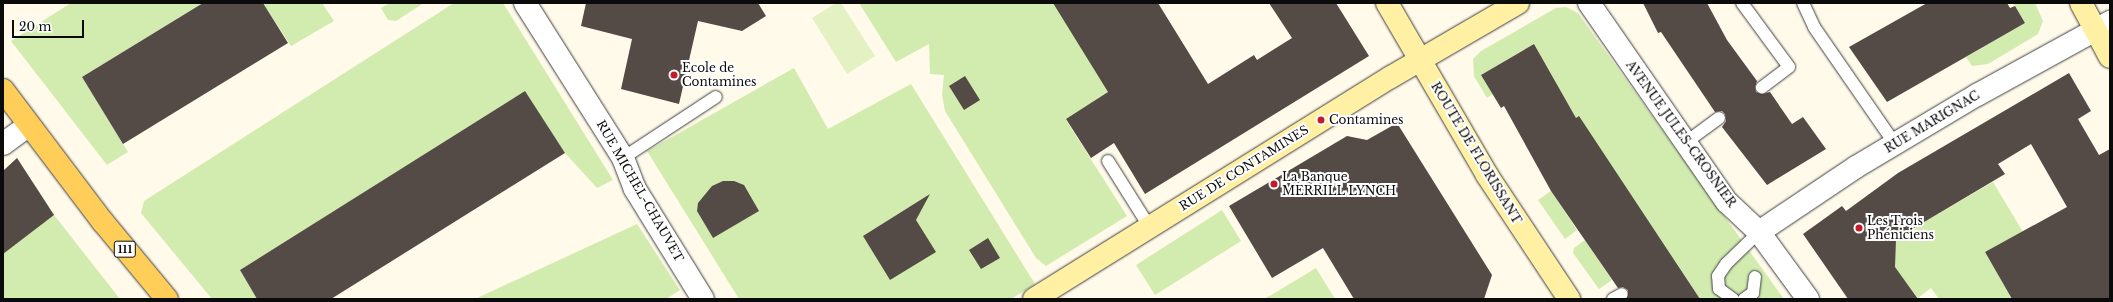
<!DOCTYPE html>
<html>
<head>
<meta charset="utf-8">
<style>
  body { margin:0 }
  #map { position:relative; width:2113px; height:302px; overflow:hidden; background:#fffae9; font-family:"Libre Baskerville",serif }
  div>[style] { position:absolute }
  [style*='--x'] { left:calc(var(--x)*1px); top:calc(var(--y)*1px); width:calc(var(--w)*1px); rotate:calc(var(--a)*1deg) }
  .green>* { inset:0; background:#d2ecb0 }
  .pitch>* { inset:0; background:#e4f2c3 }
  .building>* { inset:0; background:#544b47 }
  .roads { filter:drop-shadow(0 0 1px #3e3e3e) drop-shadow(0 0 1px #3e3e3e) }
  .lane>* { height:12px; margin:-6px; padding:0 6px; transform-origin:6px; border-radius:6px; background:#fff }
  .street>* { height:22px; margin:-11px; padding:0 11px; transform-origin:11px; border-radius:11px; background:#fff }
  .secondary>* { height:22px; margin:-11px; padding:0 11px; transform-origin:11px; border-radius:11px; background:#fff0a4 }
  .primary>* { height:22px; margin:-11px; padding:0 11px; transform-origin:11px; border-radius:11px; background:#ffce59 }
  .dots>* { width:11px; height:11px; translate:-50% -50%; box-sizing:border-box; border:2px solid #fff; border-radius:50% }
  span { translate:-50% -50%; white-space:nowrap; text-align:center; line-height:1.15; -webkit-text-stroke:4px #fff; paint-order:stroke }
  .shield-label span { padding:1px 3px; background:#fff; border:1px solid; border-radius:3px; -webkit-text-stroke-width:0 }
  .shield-label { font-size:11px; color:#0b0b0b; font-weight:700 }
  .poi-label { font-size:12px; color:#0b0b0b }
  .left { translate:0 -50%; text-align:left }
  .street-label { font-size:12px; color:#0b0b0b }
  .frame { position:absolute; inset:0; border:4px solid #0b0b0b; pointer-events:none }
  .scale { position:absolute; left:12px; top:20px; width:72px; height:18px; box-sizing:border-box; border:2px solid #0b0b0b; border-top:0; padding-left:5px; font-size:12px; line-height:14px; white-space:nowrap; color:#0b0b0b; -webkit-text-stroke:3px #fff; paint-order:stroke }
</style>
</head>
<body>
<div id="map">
  <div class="green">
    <i style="clip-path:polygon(71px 3px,203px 3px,82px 77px,128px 152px,107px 165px,11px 41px)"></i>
    <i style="clip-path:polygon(263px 3px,322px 3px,334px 21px,291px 46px)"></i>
    <i style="clip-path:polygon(390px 3px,424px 3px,396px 21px,388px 20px,381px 8px)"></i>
    <i style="clip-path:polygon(454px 3px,503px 3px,613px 180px,597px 188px,565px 153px,525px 92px,240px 270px,257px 299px,212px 299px,141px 213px,144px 201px)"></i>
    <i style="clip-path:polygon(859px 3px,1054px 3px,1108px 92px,1066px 120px,1127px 216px,1046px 266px,1036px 258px,945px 111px,942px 95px,944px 75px,930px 74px,929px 44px,896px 62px)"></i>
    <i style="clip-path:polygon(2013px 3px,2035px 3px,2043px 21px,2038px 34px,1988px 64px,1972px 66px,1966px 57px,2025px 23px)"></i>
    <i style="clip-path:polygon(1566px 7px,1578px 13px,1784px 299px,1700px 299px,1579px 117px,1576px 118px,1534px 44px,1481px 75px,1493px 94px,1487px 98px,1474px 76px,1473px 59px,1481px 51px,1556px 8px)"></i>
    <i style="clip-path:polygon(794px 68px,828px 129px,911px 84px,1035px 284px,1011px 299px,739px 299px,647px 151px)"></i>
    <i style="clip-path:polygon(17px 158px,54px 215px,120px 299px,3px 299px,3px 171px)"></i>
    <i style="clip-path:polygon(1993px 182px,2023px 232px,1985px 252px,2012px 299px,1939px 299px,1931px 288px,1918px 298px,1883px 253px,1896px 244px,1896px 240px,1910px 235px,1909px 231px,1916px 229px,1916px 224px,1929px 216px,1931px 218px)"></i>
    <i style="clip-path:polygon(1551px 191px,1577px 230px,1565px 239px,1538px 200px)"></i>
    <i style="clip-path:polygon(1222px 210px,1241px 241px,1155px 295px,1136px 265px)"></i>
    <i style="clip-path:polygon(637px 224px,680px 290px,666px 299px,475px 299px)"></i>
    <i style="clip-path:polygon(1585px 240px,1612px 280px,1599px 289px,1573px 253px,1574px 248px)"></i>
    <i style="clip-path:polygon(1316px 268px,1335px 299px,1264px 299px,1273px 294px)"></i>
  </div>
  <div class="pitch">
    <i style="clip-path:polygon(836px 3px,841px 3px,875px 56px,847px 74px,812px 18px)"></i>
  </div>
  <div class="building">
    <i style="clip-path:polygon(203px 3px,263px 3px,288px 43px,123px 144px,82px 77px)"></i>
    <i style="clip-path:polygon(586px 3px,758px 3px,766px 16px,742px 31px,698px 21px,679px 104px,621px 89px,632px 39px,581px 26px)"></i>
    <i style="clip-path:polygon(1053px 3px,1158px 3px,1208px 84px,1254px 55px,1257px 60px,1292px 38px,1269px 3px,1336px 3px,1369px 56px,1145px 194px,1114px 143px,1091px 158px,1066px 119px,1108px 92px)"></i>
    <i style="clip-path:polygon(1643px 3px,1707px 3px,1727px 40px,1757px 81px,1755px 87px,1756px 92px,1762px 94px,1770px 92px,1792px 124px,1803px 117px,1826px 149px,1767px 185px,1722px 127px,1726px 121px,1725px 114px,1722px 111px,1715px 112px,1661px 32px,1658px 33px)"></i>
    <i style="clip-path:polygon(1927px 3px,2007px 3px,2010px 8px,2015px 6px,2025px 23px,1887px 102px,1849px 47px)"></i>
    <i style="clip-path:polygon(1534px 44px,1576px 118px,1579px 116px,1700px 299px,1627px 299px,1628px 290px,1623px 287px,1618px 288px,1551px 191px,1504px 106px,1501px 108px,1481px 75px)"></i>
    <i style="clip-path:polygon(2069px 73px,2091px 111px,2078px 119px,2099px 155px,2110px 149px,2110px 299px,2012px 299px,1985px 252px,2067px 207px,2031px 144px,1998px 164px,2005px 174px,1909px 231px,1910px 235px,1903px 236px,1903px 239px,1896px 240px,1895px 267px,1918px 299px,1848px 299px,1803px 234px,1842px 206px,1846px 211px,1898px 173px)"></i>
    <i style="clip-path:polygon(965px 76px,980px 100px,964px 110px,949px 86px)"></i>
    <i style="clip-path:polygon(525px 91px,565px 153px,331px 299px,257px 299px,240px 270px)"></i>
    <i style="clip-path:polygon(1397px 123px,1492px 275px,1484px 299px,1354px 299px,1323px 248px,1272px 278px,1229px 206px,1347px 136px,1367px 140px)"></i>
    <i style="clip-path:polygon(17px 158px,54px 215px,3px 254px,3px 171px)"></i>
    <i style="clip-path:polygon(723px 181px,734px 181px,744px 185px,759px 211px,713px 238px,697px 211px,698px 203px,712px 186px)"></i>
    <i style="clip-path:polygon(930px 194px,916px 220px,936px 252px,890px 280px,863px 236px)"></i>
    <i style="clip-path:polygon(988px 238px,1000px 258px,981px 269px,969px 250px)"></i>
  </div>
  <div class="roads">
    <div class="lane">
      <i style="--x:1742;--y:3;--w:79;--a:53.7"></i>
      <i style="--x:1789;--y:67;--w:34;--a:143"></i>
      <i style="--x:1803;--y:3;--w:26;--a:65"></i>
      <i style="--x:1814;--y:27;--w:142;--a:55.3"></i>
      <i style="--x:1685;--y:143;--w:42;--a:-36.3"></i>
      <i style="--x:623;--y:158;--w:111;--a:-33.3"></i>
      <i style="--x:1108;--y:161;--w:77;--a:57.8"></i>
      <i style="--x:1613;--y:299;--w:10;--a:-29"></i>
      <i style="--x:1733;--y:299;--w:17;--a:-144"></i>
      <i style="--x:1719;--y:289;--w:13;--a:-94"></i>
      <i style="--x:1718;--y:276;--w:14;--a:-56"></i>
      <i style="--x:1726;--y:264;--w:46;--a:-44.1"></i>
      <i style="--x:1744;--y:299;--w:11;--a:-34"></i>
      <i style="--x:1753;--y:293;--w:16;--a:-83"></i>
    </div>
    <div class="street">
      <i style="--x:525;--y:3;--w:183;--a:57.7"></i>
      <i style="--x:623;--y:158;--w:33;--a:69"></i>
      <i style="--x:635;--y:189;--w:129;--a:58.3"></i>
      <i style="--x:1589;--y:3;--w:242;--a:55.3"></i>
      <i style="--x:1727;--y:202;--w:44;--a:43.2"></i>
      <i style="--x:1759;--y:232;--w:83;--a:53.8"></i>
      <i style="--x:3;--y:144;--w:32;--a:-36"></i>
      <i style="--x:1759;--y:232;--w:117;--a:-33.8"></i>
      <i style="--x:1856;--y:167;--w:141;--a:-30.8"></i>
      <i style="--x:1977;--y:95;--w:152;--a:-28.8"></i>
    </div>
    <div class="secondary">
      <i style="--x:1387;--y:3;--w:199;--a:59.8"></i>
      <i style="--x:1487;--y:175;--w:149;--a:56.5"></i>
      <i style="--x:2081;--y:3;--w:61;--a:61.8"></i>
      <i style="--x:1034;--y:299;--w:420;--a:-31.9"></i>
      <i style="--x:1391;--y:77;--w:147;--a:-30.2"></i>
    </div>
    <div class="primary">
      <i style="--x:3;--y:90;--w:166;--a:52.9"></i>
      <i style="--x:103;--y:222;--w:100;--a:50.3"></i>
    </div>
  </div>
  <div class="dots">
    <i style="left:674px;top:75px;background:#c41a2a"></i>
    <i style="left:1321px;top:120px;background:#c41a2a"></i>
    <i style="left:1274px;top:184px;background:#c41a2a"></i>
    <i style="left:1859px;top:228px;background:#c41a2a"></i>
  </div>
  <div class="shield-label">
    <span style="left:125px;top:249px">111</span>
  </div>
  <div class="poi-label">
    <span class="left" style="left:682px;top:75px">Ecole de<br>Contamines</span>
    <span class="left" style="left:1329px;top:120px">Contamines</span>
    <span class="left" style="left:1282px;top:184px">La Banque<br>MERRILL LYNCH</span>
    <span class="left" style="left:1867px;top:228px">Les Trois<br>Phéniciens</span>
  </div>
  <div class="street-label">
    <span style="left:1932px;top:122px;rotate:-31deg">RUE MARIGNAC</span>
    <span style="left:1681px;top:134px;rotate:54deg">AVENUE JULES-CROSNIER</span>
    <span style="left:1476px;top:153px;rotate:59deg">ROUTE DE FLORISSANT</span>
    <span style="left:1244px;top:168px;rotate:-32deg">RUE DE CONTAMINES</span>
    <span style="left:640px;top:191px;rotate:60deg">RUE MICHEL-CHAUVET</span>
  </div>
  <div class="frame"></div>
  <div class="scale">20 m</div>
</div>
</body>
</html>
